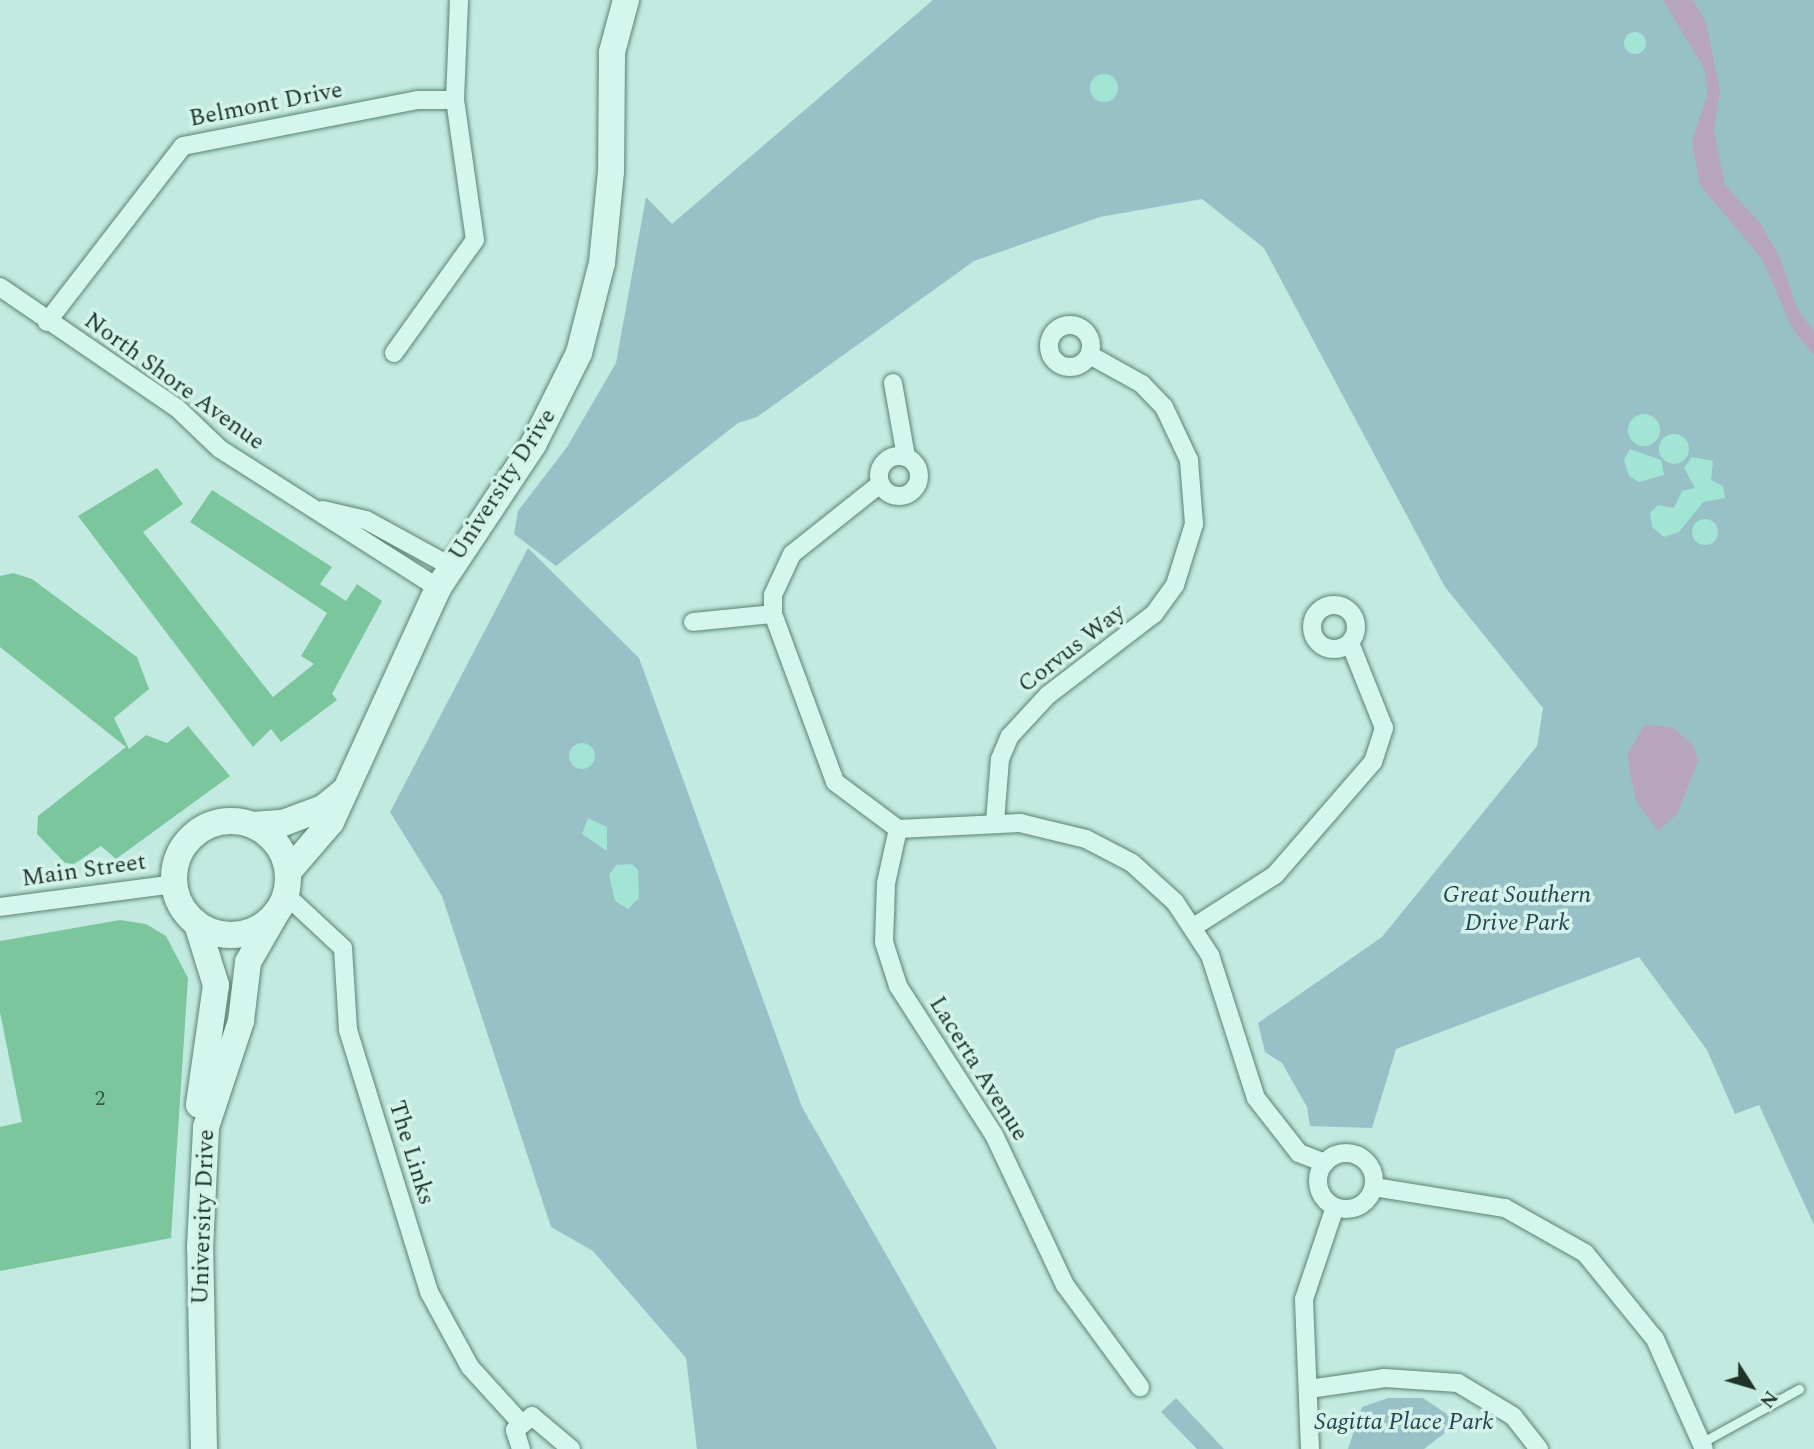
<!DOCTYPE html>
<html>
<head>
<meta charset="utf-8">
<style>
  body { margin:0 }
  #map { position:relative; width:1814px; height:1449px; overflow:hidden; background:#c3eae0; font-family:Spectral,serif }
  div>[style] { position:absolute }
  [style*='--x'] { left:calc(var(--x)*1px); top:calc(var(--y)*1px); width:calc(var(--w)*1px); rotate:calc(var(--a)*1deg) }
  .green>* { inset:0; background:#98c0c7 }
  .sand>* { inset:0; background:#a2e5d5 }
  .round { border-radius:50% }
  .water>* { inset:0; background:#b7a5bd }
  .building>* { inset:0; background:#7bc69d }
  .roads { filter:drop-shadow(0 0 2px #5b8372) drop-shadow(0 0 2px #5b8372) }
  .lane>* { height:9px; margin:-4.5px; padding:0 4.5px; transform-origin:4.5px; border-radius:4.5px; background:#d5f6ed }
  .street>* { height:18px; margin:-9px; padding:0 9px; transform-origin:9px; border-radius:9px; background:#d5f6ed }
  .street>.ring { margin:-9px; padding:0; box-sizing:content-box; background:none; border:18px solid #d5f6ed; border-radius:50% }
  .secondary>* { height:26px; margin:-13px; padding:0 13px; transform-origin:13px; border-radius:13px; background:#d5f6ed }
  .secondary>.ring { margin:-13px; padding:0; box-sizing:content-box; background:none; border:26px solid #d5f6ed; border-radius:50% }
  span { translate:-50% -50%; white-space:nowrap; text-align:center; line-height:1.15; -webkit-text-stroke:7px #d2f2ea; paint-order:stroke }
  .number-label { font-size:21px; color:#355846 }
  .number-label span { -webkit-text-stroke-width:0 }
  .street-label { font-size:24px; color:#1e3429 }
  .park-label { font-size:24px; color:#26434f; font-style:italic }
  .north { position:absolute; left:1716px; top:1351px; width:70px; height:70px; -webkit-text-stroke:5px #d2f2ea; paint-order:stroke; rotate:127deg; font-size:19px; font-weight:700; line-height:28px; text-align:center; color:#1e3429 }
  .north::after { content:''; display:block; margin:auto; width:24px; height:32px; background:#1e3429; clip-path:polygon(50% 0,100% 100%,50% 72%,0 100%) }
</style>
</head>
<body>
<div id="map">
  <div class="green">
    <i style="clip-path:polygon(933px 0,1814px 0,1814px 1225px,1759px 1105px,1735px 1114px,1707px 1050px,1639px 957px,1396px 1049px,1372px 1128px,1310px 1126px,1307px 1107px,1282px 1063px,1265px 1052px,1258px 1023px,1382px 937px,1537px 746px,1543px 708px,1445px 587px,1264px 248px,1202px 199px,1100px 217px,974px 261px,757px 417px,738px 423px,556px 566px,514px 534px,518px 511px,567px 447px,616px 363px,646px 197px,672px 224px)"></i>
    <i style="clip-path:polygon(528px 548px,639px 658px,802px 1107px,997px 1449px,697px 1449px,686px 1358px,593px 1251px,551px 1227px,442px 896px,390px 812px)"></i>
    <i style="clip-path:polygon(1176px 1398px,1224px 1449px,1197px 1449px,1161px 1412px)"></i>
    <i style="clip-path:polygon(1423px 1398px,1459px 1422px,1424px 1449px,1348px 1449px,1362px 1407px,1388px 1398px)"></i>
  </div>
  <div class="sand">
    <i class="round" style="left:1624px;top:32px;width:22px;height:22px"></i>
    <i class="round" style="left:1090px;top:74px;width:28px;height:28px"></i>
    <i class="round" style="left:1628px;top:414px;width:32px;height:32px"></i>
    <i class="round" style="left:1659px;top:434px;width:30px;height:30px"></i>
    <i style="clip-path:polygon(1630px 449px,1661px 460px,1664px 475px,1639px 482px,1629px 476px,1624px 460px)"></i>
    <i style="clip-path:polygon(1692px 457px,1713px 461px,1711px 480px,1723px 486px,1725px 498px,1703px 502px,1679px 532px,1664px 537px,1652px 527px,1650px 513px,1658px 505px,1674px 508px,1682px 491px,1695px 488px,1684px 468px)"></i>
    <i class="round" style="left:1692px;top:519px;width:26px;height:26px"></i>
    <i class="round" style="left:569px;top:743px;width:26px;height:26px"></i>
    <i style="clip-path:polygon(588px 818px,607px 827px,607px 851px,582px 834px)"></i>
    <i style="clip-path:polygon(632px 864px,638px 870px,639px 898px,628px 909px,615px 901px,609px 875px,616px 865px)"></i>
  </div>
  <div class="water">
    <i style="clip-path:polygon(1663px 0,1693px 0,1706px 23px,1720px 90px,1714px 131px,1725px 185px,1760px 223px,1780px 258px,1797px 308px,1814px 332px,1814px 355px,1793px 330px,1762px 259px,1700px 185px,1692px 142px,1708px 92px,1704px 68px)"></i>
    <i style="clip-path:polygon(1644px 725px,1672px 727px,1693px 745px,1698px 761px,1677px 814px,1658px 831px,1637px 802px,1630px 774px,1628px 754px)"></i>
  </div>
  <div class="building">
    <i style="clip-path:polygon(157px 468px,183px 504px,143px 532px,273px 697px,314px 664px,301px 656px,327px 613px,190px 522px,212px 490px,332px 567px,320px 584px,346px 601px,357px 584px,382px 601px,332px 694px,337px 700px,281px 742px,271px 729px,253px 747px,78px 516px)"></i>
    <i style="clip-path:polygon(13px 573px,32px 579px,137px 657px,149px 689px,114px 718px,129px 749px,146px 735px,167px 743px,188px 726px,230px 776px,116px 859px,101px 846px,74px 864px,65px 863px,37px 834px,38px 816px,126px 747px,0 647px,0 576px)"></i>
    <i style="clip-path:polygon(120px 920px,146px 924px,166px 936px,188px 978px,171px 1238px,0 1271px,0 1127px,22px 1122px,0 1012px,0 941px)"></i>
  </div>
  <div class="roads">
    <div class="lane">
      <i style="--x:1701;--y:1443;--w:112;--a:-28.9"></i>
    </div>
    <div class="street">
      <i style="--x:0;--y:287;--w:214;--a:34.4"></i>
      <i style="--x:177;--y:408;--w:59;--a:43.6"></i>
      <i style="--x:220;--y:449;--w:259;--a:32.5"></i>
      <i style="--x:47;--y:322;--w:222;--a:-52.3"></i>
      <i style="--x:183;--y:146;--w:239;--a:-11.1"></i>
      <i style="--x:418;--y:100;--w:37;--a:0"></i>
      <i class="ring" style="left:1049px;top:325px;width:24px;height:24px"></i>
      <i style="--x:394;--y:353;--w:139;--a:-54.4"></i>
      <i style="--x:475;--y:240;--w:141;--a:-98.1"></i>
      <i style="--x:455;--y:100;--w:100;--a:-87.7"></i>
      <i style="--x:893;--y:383;--w:75;--a:80"></i>
      <i class="ring" style="left:879px;top:456px;width:22px;height:22px"></i>
      <i style="--x:880;--y:484;--w:112;--a:141.5"></i>
      <i style="--x:792;--y:554;--w:45;--a:114.9"></i>
      <i style="--x:773;--y:595;--w:19;--a:90"></i>
      <i style="--x:773;--y:614;--w:179;--a:69.7"></i>
      <i style="--x:835;--y:782;--w:79;--a:36.7"></i>
      <i style="--x:898;--y:829;--w:122;--a:-2.8"></i>
      <i style="--x:1020;--y:823;--w:68;--a:13.6"></i>
      <i style="--x:1086;--y:839;--w:52;--a:27.6"></i>
      <i style="--x:1132;--y:863;--w:58;--a:42.2"></i>
      <i style="--x:1175;--y:902;--w:64;--a:56.6"></i>
      <i style="--x:1210;--y:955;--w:150;--a:72.2"></i>
      <i style="--x:1256;--y:1098;--w:70;--a:52"></i>
      <i style="--x:1299;--y:1153;--w:28;--a:21"></i>
      <i style="--x:323;--y:510;--w:44;--a:13.1"></i>
      <i style="--x:366;--y:520;--w:96;--a:28.7"></i>
      <i class="ring" style="left:1312px;top:605px;width:26px;height:26px"></i>
      <i style="--x:693;--y:622;--w:80;--a:-5.7"></i>
      <i style="--x:995;--y:822;--w:63;--a:-85.5"></i>
      <i style="--x:1000;--y:759;--w:25;--a:-67"></i>
      <i style="--x:1010;--y:736;--w:56;--a:-47.2"></i>
      <i style="--x:1048;--y:695;--w:133;--a:-37.4"></i>
      <i style="--x:1154;--y:614;--w:36;--a:-54"></i>
      <i style="--x:1175;--y:585;--w:64;--a:-72.7"></i>
      <i style="--x:1194;--y:524;--w:64;--a:-94.5"></i>
      <i style="--x:1189;--y:460;--w:59;--a:-115.3"></i>
      <i style="--x:1164;--y:407;--w:32;--a:-134"></i>
      <i style="--x:1142;--y:384;--w:60;--a:-150.9"></i>
      <i style="--x:898;--y:829;--w:55;--a:102.5"></i>
      <i style="--x:886;--y:883;--w:59;--a:91.9"></i>
      <i style="--x:884;--y:942;--w:46;--a:72.3"></i>
      <i style="--x:898;--y:986;--w:177;--a:57.2"></i>
      <i style="--x:994;--y:1135;--w:166;--a:64.7"></i>
      <i style="--x:1065;--y:1285;--w:127;--a:53.7"></i>
      <i style="--x:286;--y:895;--w:78;--a:42.9"></i>
      <i style="--x:343;--y:948;--w:82;--a:86.5"></i>
      <i style="--x:348;--y:1030;--w:274;--a:72.8"></i>
      <i style="--x:429;--y:1292;--w:85;--a:61.3"></i>
      <i style="--x:470;--y:1367;--w:74;--a:47.7"></i>
      <i style="--x:0;--y:907;--w:176;--a:-7.5"></i>
      <i style="--x:1195;--y:926;--w:95;--a:-32.5"></i>
      <i style="--x:1275;--y:875;--w:150;--a:-49.1"></i>
      <i style="--x:1373;--y:762;--w:36;--a:-72"></i>
      <i style="--x:1384;--y:728;--w:92;--a:-111.8"></i>
      <i class="ring" style="left:1318px;top:1153px;width:38px;height:38px"></i>
      <i style="--x:1374;--y:1187;--w:133;--a:9.1"></i>
      <i style="--x:1505;--y:1208;--w:92;--a:29.4"></i>
      <i style="--x:1585;--y:1253;--w:111;--a:50.9"></i>
      <i style="--x:1655;--y:1339;--w:120;--a:66"></i>
      <i style="--x:1309;--y:1389;--w:77;--a:-8.2"></i>
      <i style="--x:1385;--y:1378;--w:73;--a:3.9"></i>
      <i style="--x:1458;--y:1383;--w:64;--a:31"></i>
      <i style="--x:1513;--y:1416;--w:42;--a:51.8"></i>
      <i style="--x:521;--y:1449;--w:20;--a:-108"></i>
      <i style="--x:515;--y:1430;--w:22;--a:-39"></i>
      <i style="--x:532;--y:1416;--w:51;--a:40.2"></i>
      <i style="--x:1310;--y:1449;--w:150;--a:-92.3"></i>
      <i style="--x:1304;--y:1299;--w:97;--a:-71.4"></i>
    </div>
    <div class="secondary">
      <i class="ring" style="left:174px;top:821px;width:88px;height:88px"></i>
      <i style="--x:252;--y:825;--w:31;--a:-4"></i>
      <i style="--x:283;--y:823;--w:43;--a:-20.6"></i>
      <i style="--x:323;--y:808;--w:27;--a:-39"></i>
      <i style="--x:288;--y:872;--w:66;--a:-49.3"></i>
      <i style="--x:331;--y:822;--w:257;--a:-65.4"></i>
      <i style="--x:438;--y:588;--w:172;--a:-56.4"></i>
      <i style="--x:533;--y:445;--w:103;--a:-63.4"></i>
      <i style="--x:579;--y:353;--w:93;--a:-75.7"></i>
      <i style="--x:602;--y:263;--w:91;--a:-84.4"></i>
      <i style="--x:611;--y:172;--w:120;--a:-89.5"></i>
      <i style="--x:612;--y:52;--w:54;--a:-74.9"></i>
      <i style="--x:197;--y:924;--w:64;--a:72.7"></i>
      <i style="--x:216;--y:985;--w:121;--a:98.1"></i>
      <i style="--x:204;--y:1449;--w:202;--a:-91.1"></i>
      <i style="--x:200;--y:1247;--w:120;--a:-87.1"></i>
      <i style="--x:206;--y:1127;--w:112;--a:-71.7"></i>
      <i style="--x:241;--y:1021;--w:59;--a:-83.2"></i>
      <i style="--x:248;--y:962;--w:54;--a:-60.1"></i>
    </div>
  </div>
  <div class="number-label">
    <span style="left:100px;top:1099px">2</span>
  </div>
  <div class="street-label">
    <span style="left:266px;top:105px;rotate:-11deg">Belmont Drive</span>
    <span style="left:174px;top:382px;rotate:36deg">North Shore Avenue</span>
    <span style="left:503px;top:485px;rotate:-57deg">University Drive</span>
    <span style="left:1072px;top:649px;rotate:-38deg">Corvus Way</span>
    <span style="left:84px;top:871px;rotate:-8deg">Main Street</span>
    <span style="left:978px;top:1069px;rotate:58deg">Lacerta Avenue</span>
    <span style="left:411px;top:1153px;rotate:73deg">The Links</span>
    <span style="left:204px;top:1217px;rotate:-88deg">University Drive</span>
  </div>
  <div class="park-label">
    <span style="left:1517px;top:910px">Great Southern<br>Drive Park</span>
    <span style="left:1404px;top:1423px">Sagitta Place Park</span>
  </div>
  <div class="north">N</div>
</div>
</body>
</html>
